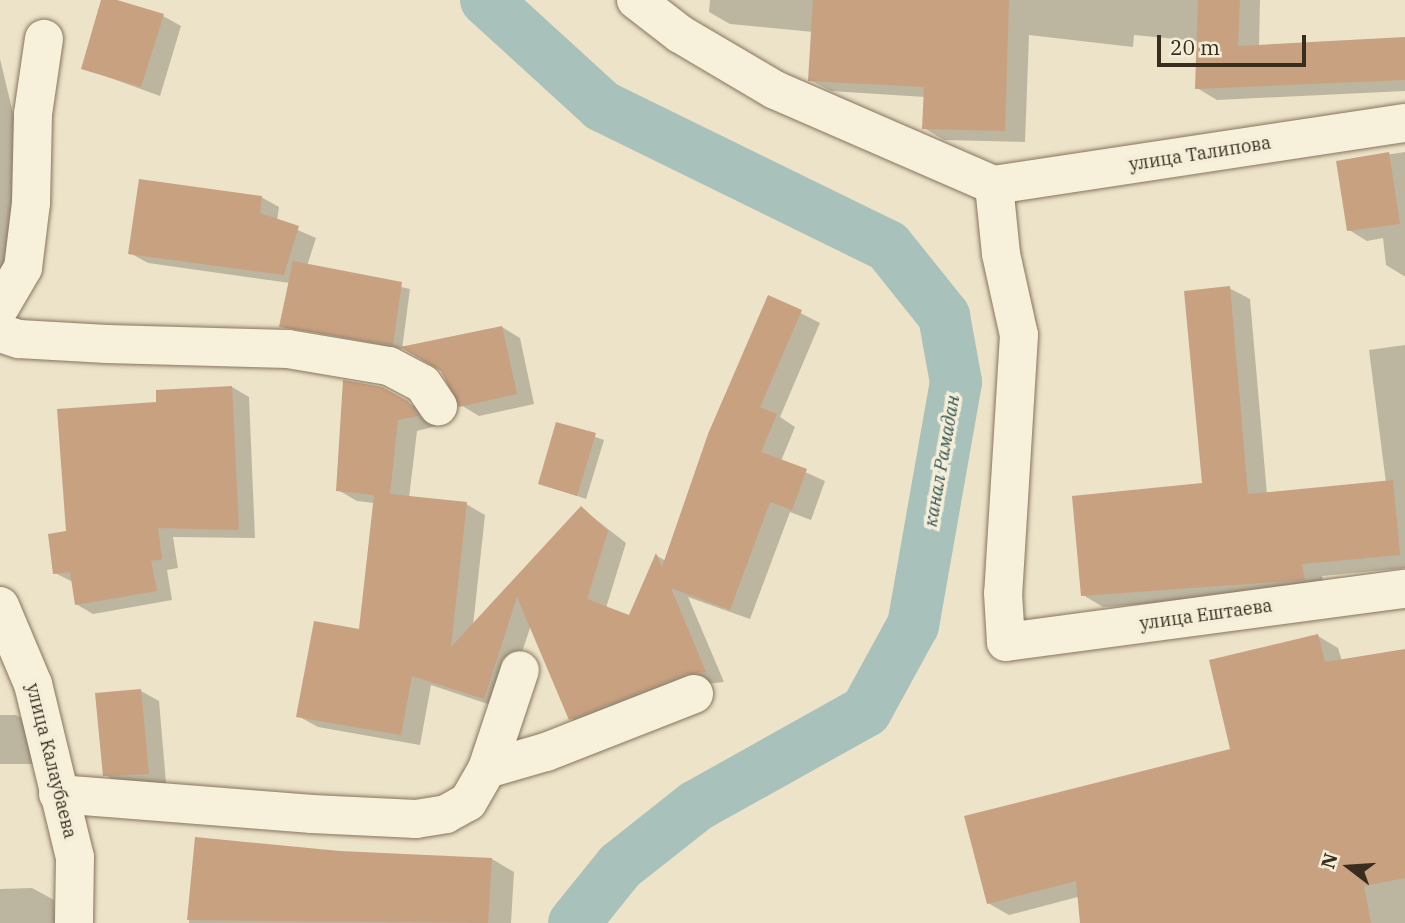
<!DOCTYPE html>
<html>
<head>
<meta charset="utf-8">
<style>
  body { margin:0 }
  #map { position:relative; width:1405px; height:923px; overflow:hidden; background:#ece3c8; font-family:"IBM Plex Serif",serif }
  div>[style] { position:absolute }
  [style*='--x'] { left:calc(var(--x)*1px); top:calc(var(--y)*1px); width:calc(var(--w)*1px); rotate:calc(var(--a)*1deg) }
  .shadow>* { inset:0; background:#0003 }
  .canal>* { height:52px; margin:-26px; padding:0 26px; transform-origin:26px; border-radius:26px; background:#a8c1ba }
  .building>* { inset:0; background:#c8a180 }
  .roads { filter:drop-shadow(0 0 2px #87755e) drop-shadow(0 0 2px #87755e) }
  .minor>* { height:38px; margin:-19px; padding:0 19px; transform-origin:19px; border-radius:19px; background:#f7f0db }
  span { translate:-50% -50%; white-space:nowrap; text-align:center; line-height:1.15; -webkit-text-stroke:7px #f4edd7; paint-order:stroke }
  .street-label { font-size:18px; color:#392d20 }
  .water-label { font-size:19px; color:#315756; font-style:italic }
  .north { position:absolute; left:1314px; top:832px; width:70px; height:70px; -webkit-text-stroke:5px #f4edd7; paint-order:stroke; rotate:287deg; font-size:19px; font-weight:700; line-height:28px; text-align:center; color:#392d20 }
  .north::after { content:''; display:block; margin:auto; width:24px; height:32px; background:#392d20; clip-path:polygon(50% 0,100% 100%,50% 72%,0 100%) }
  .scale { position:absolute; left:1157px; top:35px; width:149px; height:32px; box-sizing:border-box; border:4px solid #392d20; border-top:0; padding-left:9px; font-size:21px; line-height:24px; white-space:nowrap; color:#392d20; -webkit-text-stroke:5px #f4edd7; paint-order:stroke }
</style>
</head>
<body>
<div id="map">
  <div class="shadow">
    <i style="clip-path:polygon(103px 0,163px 16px,181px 26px,160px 96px,83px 68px)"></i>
    <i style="clip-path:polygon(710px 0,1260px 0,1259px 47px,1405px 39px,1405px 91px,1217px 100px,1197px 88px,1198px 41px,1134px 35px,1133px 47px,1029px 35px,1025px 142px,944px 140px,924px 128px,925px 97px,831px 91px,810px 80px,813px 32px,730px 24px,709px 12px)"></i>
    <i style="clip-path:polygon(0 59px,26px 167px,19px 268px,0 274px)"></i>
    <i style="clip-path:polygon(1405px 152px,1405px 276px,1404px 276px,1386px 265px,1383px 238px,1367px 241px,1349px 230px,1338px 162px)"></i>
    <i style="clip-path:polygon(261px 197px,279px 207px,277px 221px,316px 238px,307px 266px,410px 289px,402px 349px,281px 326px,290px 283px,148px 263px,130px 253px)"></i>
    <i style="clip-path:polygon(1229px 288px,1250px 299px,1267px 494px,1386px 483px,1369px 350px,1405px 345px,1405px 568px,1322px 576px,1325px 591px,1103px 607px,1083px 595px,1204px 485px)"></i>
    <i style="clip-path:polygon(769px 297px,820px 323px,780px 417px,795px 427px,781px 461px,825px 481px,811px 520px,790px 512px,750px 619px,688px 597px,724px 682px,706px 684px,590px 729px,570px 718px,531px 625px,503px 709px,431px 685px,420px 745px,318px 727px,298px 716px,361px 631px,374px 503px,357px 501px,338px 490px,407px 402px,427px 414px,436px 426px,417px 431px,409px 498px,466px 504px,485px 515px,473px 626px,581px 508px,626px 543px,606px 608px,630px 617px,657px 556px,666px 561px)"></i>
    <i style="clip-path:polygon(502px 327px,520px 338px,534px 404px,479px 416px,461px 405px)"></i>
    <i style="clip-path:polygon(232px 387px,249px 397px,255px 538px,173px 537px,178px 568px,167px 570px,172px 600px,93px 614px,76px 604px,73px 582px,55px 573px,68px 533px,158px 403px)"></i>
    <i style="clip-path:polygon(557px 424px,604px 440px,586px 499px,540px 483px)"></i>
    <i style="clip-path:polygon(1318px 636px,1338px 648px,1342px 661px,1405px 650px,1405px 923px,1154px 923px,1142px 880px,1009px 915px,988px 903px,1232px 750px)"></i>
    <i style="clip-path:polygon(141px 691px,159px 701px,166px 783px,122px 785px,104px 774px)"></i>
    <i style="clip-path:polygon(0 715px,16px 715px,38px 728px,37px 764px,0 764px)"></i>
    <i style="clip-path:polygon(197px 839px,340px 853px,492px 859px,514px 872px,511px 923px,189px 923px)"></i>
    <i style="clip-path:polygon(32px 888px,54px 900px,55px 923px,0 923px,0 889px)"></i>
  </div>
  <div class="canal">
    <i style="--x:486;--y:0;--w:157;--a:42.4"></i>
    <i style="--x:602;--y:106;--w:318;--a:26.1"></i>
    <i style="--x:888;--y:246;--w:90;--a:51.3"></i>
    <i style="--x:944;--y:316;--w:67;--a:79.7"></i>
    <i style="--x:956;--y:382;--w:247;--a:100"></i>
    <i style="--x:913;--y:625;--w:98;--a:118.7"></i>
    <i style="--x:866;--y:711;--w:195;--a:150.8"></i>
    <i style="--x:696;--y:806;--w:97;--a:141.7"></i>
    <i style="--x:620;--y:866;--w:73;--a:128.9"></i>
  </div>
  <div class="building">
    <i style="clip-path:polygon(101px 0,117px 0,164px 14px,141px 87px,81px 69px)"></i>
    <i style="clip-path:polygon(813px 0,1009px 0,1005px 131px,922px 129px,924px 87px,808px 81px)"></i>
    <i style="clip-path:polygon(1198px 0,1240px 0,1238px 46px,1405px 37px,1405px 80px,1195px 89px)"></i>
    <i style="clip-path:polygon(1389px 152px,1400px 224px,1347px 231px,1336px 161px)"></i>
    <i style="clip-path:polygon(139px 179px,262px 196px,260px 213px,299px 226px,284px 275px,128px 254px)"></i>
    <i style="clip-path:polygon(293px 261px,402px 282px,393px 345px,279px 327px)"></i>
    <i style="clip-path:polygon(1230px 286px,1248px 494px,1393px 480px,1400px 555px,1302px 564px,1305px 580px,1081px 596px,1072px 496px,1202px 483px,1184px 291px)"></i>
    <i style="clip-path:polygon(768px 295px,802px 310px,760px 407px,777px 414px,761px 452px,807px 469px,792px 510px,770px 502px,730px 610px,671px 588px,706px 672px,686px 674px,569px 720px,517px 597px,484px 699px,412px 676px,401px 735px,296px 717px,314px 621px,359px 629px,374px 495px,336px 491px,343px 380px,382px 387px,408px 401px,418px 416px,398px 420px,390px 494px,467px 502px,451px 647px,581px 506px,608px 531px,587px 599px,629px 615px,656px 553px,662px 567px,708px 434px)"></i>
    <i style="clip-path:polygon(502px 326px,517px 394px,459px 407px,441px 371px,400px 347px)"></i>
    <i style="clip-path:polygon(232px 386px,239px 530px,158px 528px,162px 559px,151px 561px,157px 591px,75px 605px,70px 572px,53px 574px,48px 534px,66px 531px,57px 409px,156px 402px,156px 390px)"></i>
    <i style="clip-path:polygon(556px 422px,596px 433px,577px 496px,538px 484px)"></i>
    <i style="clip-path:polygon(1318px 634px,1325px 662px,1405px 649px,1405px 878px,1364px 886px,1371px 923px,1080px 923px,1076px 881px,987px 904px,964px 816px,1230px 749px,1209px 660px)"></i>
    <i style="clip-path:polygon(141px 689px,149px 774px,103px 776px,95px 693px)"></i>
    <i style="clip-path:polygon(195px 837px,340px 851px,492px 858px,488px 923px,187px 920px)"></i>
  </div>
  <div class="roads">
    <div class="minor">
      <i style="--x:636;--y:0;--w:56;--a:37.7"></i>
      <i style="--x:680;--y:34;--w:110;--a:30.5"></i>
      <i style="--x:775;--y:90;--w:239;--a:23.5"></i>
      <i style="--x:994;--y:185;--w:69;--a:84.2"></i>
      <i style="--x:1001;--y:254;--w:83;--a:77.5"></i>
      <i style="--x:1019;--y:335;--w:258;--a:93.5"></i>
      <i style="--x:1003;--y:593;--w:49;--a:86.5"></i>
      <i style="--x:1006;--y:642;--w:403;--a:-7.6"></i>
      <i style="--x:994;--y:185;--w:416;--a:-8.6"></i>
      <i style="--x:0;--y:307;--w:45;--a:-59.5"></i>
      <i style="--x:23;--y:268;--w:65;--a:-83"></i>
      <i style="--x:31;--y:203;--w:89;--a:-88.7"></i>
      <i style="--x:33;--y:114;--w:76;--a:-81.7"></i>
      <i style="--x:0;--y:333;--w:20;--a:18"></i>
      <i style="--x:19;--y:339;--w:88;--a:3.3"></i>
      <i style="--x:107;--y:344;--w:181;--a:1.6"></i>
      <i style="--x:288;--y:349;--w:102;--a:9.6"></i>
      <i style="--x:389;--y:366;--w:38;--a:28"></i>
      <i style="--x:423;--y:384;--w:27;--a:56"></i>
      <i style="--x:0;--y:606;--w:85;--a:67.1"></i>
      <i style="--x:33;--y:684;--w:178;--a:76.4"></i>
      <i style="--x:75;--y:857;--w:66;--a:90.9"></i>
      <i style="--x:487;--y:769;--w:61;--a:-16.1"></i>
      <i style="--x:546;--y:752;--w:159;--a:-21.4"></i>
      <i style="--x:58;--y:794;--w:255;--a:4.5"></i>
      <i style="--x:312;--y:814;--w:104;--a:2.8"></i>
      <i style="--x:416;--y:819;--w:30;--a:-9"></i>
      <i style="--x:446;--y:814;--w:25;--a:-29"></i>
      <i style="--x:468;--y:802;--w:38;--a:-60"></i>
      <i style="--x:487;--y:769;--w:104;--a:-71.6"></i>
    </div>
  </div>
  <div class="street-label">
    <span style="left:1200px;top:154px;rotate:-9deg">улица Талипова</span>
    <span style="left:1206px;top:615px;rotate:-8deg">улица Ештаева</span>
    <span style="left:51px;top:761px;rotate:76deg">улица Калаубаева</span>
  </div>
  <div class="water-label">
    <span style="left:942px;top:461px;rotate:-80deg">канал Рамадан</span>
  </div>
  <div class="north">N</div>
  <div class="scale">20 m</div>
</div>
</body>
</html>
